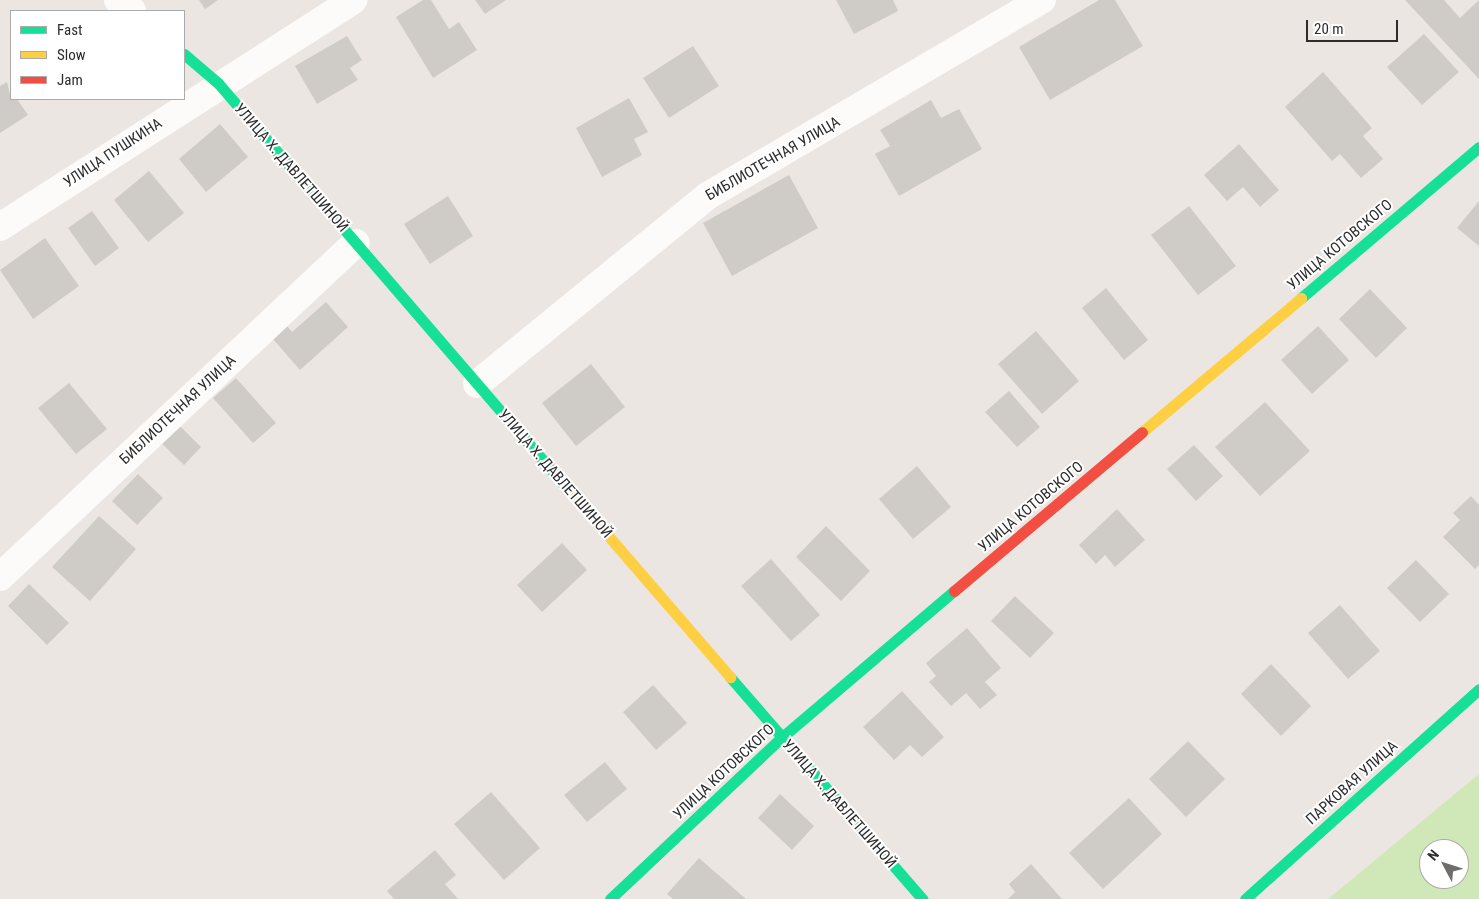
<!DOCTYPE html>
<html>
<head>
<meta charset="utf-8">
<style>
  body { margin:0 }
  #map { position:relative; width:1479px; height:899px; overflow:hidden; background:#ebe6e1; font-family:"Roboto Condensed",sans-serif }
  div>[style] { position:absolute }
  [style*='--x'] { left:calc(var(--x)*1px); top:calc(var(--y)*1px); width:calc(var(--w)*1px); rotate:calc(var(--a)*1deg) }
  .green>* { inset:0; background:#d0e8b7 }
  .building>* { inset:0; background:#cfccc8 }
  .street>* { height:28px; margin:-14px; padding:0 14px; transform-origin:14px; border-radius:14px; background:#fcfbfa }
  .fast>* { height:11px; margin:-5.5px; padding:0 5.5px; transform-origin:5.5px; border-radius:5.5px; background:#16e098 }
  .slow>* { height:11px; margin:-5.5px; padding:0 5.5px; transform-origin:5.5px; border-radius:5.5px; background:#ffcf43 }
  .jam>* { height:11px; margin:-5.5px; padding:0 5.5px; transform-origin:5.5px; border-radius:5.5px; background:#f24e42 }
  span { translate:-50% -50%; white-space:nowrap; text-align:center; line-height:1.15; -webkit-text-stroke:4px #fff; paint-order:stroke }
  .street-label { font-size:15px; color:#2c2c2c }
  .legend { position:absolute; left:10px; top:10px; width:175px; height:90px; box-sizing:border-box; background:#fff; border:1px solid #ababab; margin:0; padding:6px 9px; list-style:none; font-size:15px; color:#2c2c2c }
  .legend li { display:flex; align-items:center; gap:10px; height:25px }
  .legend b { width:25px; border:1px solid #ababab }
  .north { position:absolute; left:1419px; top:839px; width:50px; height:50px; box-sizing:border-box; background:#fff; border:1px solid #ababab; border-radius:50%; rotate:310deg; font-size:14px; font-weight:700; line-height:20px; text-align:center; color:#2c2c2c }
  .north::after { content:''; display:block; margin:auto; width:18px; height:22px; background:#6f6d6b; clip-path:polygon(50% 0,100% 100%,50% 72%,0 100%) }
  .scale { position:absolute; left:1306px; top:20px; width:92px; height:22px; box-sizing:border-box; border:2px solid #2c2c2c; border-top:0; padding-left:6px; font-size:15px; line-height:18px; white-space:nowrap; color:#2c2c2c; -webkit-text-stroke:4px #fff; paint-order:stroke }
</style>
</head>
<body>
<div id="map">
  <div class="green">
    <i style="clip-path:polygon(evenodd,1479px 774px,1479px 899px,1328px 899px,1479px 774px,1429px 849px,1459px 849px,1459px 879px,1429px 879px,1429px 849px)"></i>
  </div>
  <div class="building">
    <i style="clip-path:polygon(199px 0,218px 0,205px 9px)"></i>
    <i style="clip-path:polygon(423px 0,431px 0,449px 29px,459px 22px,477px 50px,433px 78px,396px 17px)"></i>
    <i style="clip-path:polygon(475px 0,506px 0,485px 14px)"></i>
    <i style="clip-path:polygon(836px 0,893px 0,898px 11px,854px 34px)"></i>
    <i style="clip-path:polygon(1099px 0,1115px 0,1143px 46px,1050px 100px,1019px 47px)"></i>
    <i style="clip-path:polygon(1405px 0,1444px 0,1460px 18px,1479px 0,1479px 79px)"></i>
    <i style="clip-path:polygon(1424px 34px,1459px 72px,1422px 105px,1387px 67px)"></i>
    <i style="clip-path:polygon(347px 36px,362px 60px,350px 68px,358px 80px,317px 104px,295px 66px)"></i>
    <i style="clip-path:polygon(693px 46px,719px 86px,669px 118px,643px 78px)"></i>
    <i style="clip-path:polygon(1323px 72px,1372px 128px,1363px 136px,1383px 159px,1361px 178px,1340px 154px,1332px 161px,1285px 107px)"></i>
    <i style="clip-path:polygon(7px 82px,11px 99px,17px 99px,28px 115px,0 133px,0 86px)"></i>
    <i style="clip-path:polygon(629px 98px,648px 132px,634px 139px,642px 155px,602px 177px,576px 128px)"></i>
    <i style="clip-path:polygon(931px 100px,941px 118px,959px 109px,982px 149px,899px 196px,875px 154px,890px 146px,880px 130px)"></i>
    <i style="clip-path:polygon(220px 124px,248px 157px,206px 192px,179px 159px)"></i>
    <i style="clip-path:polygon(1239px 144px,1279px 190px,1260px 207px,1243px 187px,1227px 201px,1204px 175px)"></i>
    <i style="clip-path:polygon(149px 171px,184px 213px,148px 242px,114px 200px)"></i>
    <i style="clip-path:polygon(789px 175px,818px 228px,732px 276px,703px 223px)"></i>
    <i style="clip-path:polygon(448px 196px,473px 236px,430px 264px,404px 224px)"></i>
    <i style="clip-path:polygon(1479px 201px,1479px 246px,1457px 228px)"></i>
    <i style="clip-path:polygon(1189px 206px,1236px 266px,1198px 295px,1151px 235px)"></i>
    <i style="clip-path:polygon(92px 211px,119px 248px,95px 266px,68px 228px)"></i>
    <i style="clip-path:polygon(45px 238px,79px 286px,33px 319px,0 270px)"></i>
    <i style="clip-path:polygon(1106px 288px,1148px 340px,1124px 360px,1082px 308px)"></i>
    <i style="clip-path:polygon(1370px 289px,1407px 328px,1376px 358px,1339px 319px)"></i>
    <i style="clip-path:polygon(326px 302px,348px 327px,300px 370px,273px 339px,287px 326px,292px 332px)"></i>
    <i style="clip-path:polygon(1318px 326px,1349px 360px,1312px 394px,1281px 360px)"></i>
    <i style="clip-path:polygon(1036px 331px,1079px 381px,1042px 414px,998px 364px)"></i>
    <i style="clip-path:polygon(591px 364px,625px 407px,576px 446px,542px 403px)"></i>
    <i style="clip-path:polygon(236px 378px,276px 423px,253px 443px,213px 398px)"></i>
    <i style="clip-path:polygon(69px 383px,107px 429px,76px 454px,38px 408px)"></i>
    <i style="clip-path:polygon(1009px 391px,1040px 427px,1017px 447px,985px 412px)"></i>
    <i style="clip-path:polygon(1265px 402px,1310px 451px,1260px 496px,1215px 447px)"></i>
    <i style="clip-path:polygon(174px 420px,201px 447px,184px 465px,156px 438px)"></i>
    <i style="clip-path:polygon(1194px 445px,1223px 476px,1196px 501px,1167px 469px)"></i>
    <i style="clip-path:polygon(917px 466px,951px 507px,913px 539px,879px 499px)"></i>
    <i style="clip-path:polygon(138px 474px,163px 498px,137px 525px,112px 501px)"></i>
    <i style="clip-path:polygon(1471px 496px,1479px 505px,1479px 565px,1475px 569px,1443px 537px,1460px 520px,1453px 513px)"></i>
    <i style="clip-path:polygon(1117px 509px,1145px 540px,1115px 567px,1105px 555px,1096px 564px,1079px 545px)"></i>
    <i style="clip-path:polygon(99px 516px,136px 549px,90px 601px,52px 567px)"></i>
    <i style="clip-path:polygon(826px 526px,870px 571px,841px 601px,796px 557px)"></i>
    <i style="clip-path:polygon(562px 543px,587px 570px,542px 612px,517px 585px)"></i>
    <i style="clip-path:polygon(771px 559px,820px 615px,791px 641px,741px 586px)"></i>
    <i style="clip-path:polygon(1416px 560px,1449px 594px,1420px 622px,1387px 588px)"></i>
    <i style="clip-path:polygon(29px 584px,69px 623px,47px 645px,8px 606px)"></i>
    <i style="clip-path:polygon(1015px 596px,1054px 633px,1030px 658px,991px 621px)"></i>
    <i style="clip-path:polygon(1340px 605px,1380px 651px,1348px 679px,1308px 633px)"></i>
    <i style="clip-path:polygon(967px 628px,1001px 668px,985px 682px,997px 695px,980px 709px,966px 693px,951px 706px,929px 682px,936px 676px,926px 663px)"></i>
    <i style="clip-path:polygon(1271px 664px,1311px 706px,1281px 736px,1241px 694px)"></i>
    <i style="clip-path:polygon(653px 685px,687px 723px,656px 750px,623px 712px)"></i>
    <i style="clip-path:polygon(902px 691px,944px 737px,922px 757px,910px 745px,894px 760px,863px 727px)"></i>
    <i style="clip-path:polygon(1188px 741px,1225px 779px,1186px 817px,1149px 779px)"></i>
    <i style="clip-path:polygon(605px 762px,627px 789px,587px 822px,564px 795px)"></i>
    <i style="clip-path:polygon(491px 792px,540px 848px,504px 880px,454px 824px)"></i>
    <i style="clip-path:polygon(780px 794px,814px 826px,792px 850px,758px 818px)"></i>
    <i style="clip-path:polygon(1129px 798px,1162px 834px,1103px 889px,1069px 853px)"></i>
    <i style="clip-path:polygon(435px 850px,456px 875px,445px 884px,458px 899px,394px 899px,387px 891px)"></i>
    <i style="clip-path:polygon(699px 858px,746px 899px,673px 899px,667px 894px)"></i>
    <i style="clip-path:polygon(1031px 864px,1062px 899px,1008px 899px,1015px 892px,1009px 884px)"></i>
  </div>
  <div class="street">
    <i style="--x:118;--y:0;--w:18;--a:38"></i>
    <i style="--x:0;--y:227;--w:420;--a:-32.7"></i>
    <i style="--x:477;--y:384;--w:299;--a:-39.2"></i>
    <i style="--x:709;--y:195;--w:386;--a:-30.4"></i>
    <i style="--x:0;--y:577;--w:488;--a:-43.2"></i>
  </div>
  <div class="fast">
    <i style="--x:184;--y:54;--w:45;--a:40.5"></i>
    <i style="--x:218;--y:83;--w:535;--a:49.25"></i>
    <i style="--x:1301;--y:298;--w:233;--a:-40.3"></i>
    <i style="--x:730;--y:677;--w:294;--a:49.1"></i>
    <i style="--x:610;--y:899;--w:235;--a:-43.3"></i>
    <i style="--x:781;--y:738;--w:227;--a:-40.4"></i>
    <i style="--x:1245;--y:899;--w:314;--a:-41.9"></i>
  </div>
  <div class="slow">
    <i style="--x:1142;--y:432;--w:208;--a:-40.1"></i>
    <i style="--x:567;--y:488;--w:250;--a:49.2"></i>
  </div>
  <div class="jam">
    <i style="--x:954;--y:591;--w:246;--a:-40.2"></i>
  </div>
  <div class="street-label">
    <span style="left:113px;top:153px;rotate:-33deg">УЛИЦА ПУШКИНА</span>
    <span style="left:773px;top:159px;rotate:-30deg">БИБЛИОТЕЧНАЯ УЛИЦА</span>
    <span style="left:291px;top:168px;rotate:49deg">УЛИЦА Х. ДАВЛЕТШИНОЙ</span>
    <span style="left:1340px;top:245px;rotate:-40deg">УЛИЦА КОТОВСКОГО</span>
    <span style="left:178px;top:410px;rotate:-43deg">БИБЛИОТЕЧНАЯ УЛИЦА</span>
    <span style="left:555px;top:474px;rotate:49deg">УЛИЦА Х. ДАВЛЕТШИНОЙ</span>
    <span style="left:1031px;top:507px;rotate:-40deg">УЛИЦА КОТОВСКОГО</span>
    <span style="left:724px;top:772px;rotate:-43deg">УЛИЦА КОТОВСКОГО</span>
    <span style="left:1352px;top:783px;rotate:-42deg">ПАРКОВАЯ УЛИЦА</span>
    <span style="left:839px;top:804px;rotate:49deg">УЛИЦА Х. ДАВЛЕТШИНОЙ</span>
  </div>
  <ul class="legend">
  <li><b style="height:6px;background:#16e098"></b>Fast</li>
  <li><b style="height:6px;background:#ffcf43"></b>Slow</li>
  <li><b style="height:6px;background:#f24e42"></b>Jam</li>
  </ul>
  <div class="north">N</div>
  <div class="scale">20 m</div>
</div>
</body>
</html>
